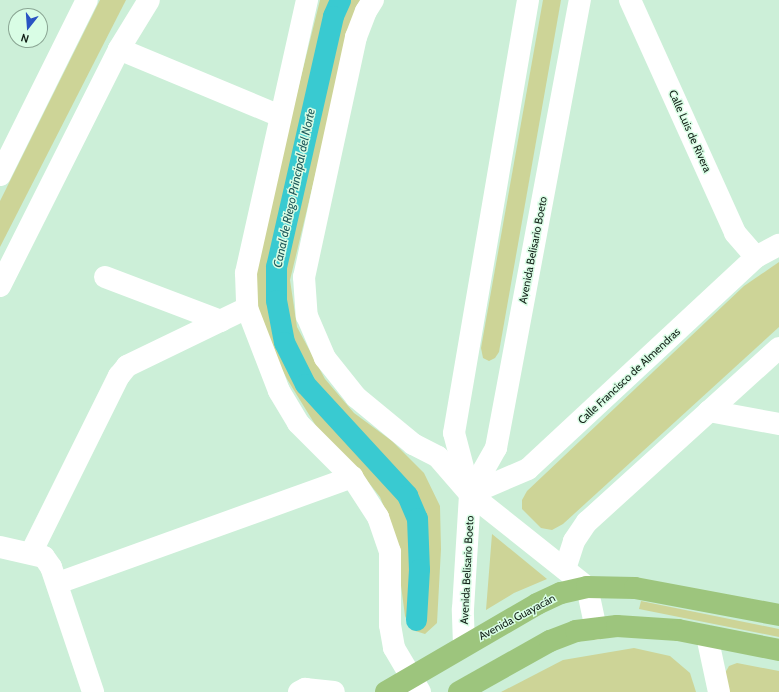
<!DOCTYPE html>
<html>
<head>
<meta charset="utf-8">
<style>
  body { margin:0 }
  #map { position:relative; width:779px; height:692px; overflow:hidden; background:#ccefd8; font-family:Cabin,sans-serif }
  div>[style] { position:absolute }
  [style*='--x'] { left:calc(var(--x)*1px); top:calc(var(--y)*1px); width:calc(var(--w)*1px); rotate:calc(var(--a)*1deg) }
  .green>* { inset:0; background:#cdd497 }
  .canal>* { height:21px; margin:-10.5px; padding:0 10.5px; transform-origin:10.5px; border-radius:10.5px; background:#39cad1 }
  .minor>* { height:22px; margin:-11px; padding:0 11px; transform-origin:11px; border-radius:11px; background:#fff }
  .major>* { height:22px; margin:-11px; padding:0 11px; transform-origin:11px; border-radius:11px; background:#9dc57d }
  span { translate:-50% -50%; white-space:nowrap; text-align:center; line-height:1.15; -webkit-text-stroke:3px #d9fde5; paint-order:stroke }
  .street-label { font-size:11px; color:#132118 }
  .water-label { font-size:12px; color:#1e585b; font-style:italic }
  .north { position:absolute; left:8px; top:8px; width:40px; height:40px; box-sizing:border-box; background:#d9fde5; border:1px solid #8aa593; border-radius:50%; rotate:197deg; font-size:11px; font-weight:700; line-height:16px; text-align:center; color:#132118 }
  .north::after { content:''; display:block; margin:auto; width:14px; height:18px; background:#2954c3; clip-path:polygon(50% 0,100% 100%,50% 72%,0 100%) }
</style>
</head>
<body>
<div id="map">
  <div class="green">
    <i style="clip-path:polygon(100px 0,126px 0,0 247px,0 201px)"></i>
    <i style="clip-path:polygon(320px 0,361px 0,355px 10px,290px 280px,297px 327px,325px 379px,354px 413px,392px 441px,424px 473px,440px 506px,441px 549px,437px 623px,425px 634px,412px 630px,405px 616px,394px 532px,380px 497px,358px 469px,316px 426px,287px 379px,266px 338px,256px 299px,256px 263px,261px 239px)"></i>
    <i style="clip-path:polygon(543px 0,561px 0,499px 352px,495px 358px,489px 361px,483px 358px,481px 348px)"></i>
    <i style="clip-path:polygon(779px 262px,779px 327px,563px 524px,552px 530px,541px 528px,522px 509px,522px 500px,527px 491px,744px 286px)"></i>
    <i style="clip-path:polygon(492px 534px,547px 579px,514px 593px,486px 610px)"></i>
    <i style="clip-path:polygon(641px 601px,779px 629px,779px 637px,639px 609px)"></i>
    <i style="clip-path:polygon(634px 648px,670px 656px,690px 673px,696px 692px,501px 692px,563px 660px)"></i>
    <i style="clip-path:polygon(737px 663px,779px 671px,779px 692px,728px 692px,725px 673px,729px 666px)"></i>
  </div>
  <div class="canal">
    <i style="--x:340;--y:0;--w:17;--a:114"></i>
    <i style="--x:333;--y:16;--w:256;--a:102.8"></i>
    <i style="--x:276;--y:266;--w:34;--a:90"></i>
    <i style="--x:276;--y:300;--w:43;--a:79.2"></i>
    <i style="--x:284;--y:342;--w:47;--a:63.4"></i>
    <i style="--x:305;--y:384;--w:151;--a:47.4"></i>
    <i style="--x:407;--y:495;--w:25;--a:67"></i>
    <i style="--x:417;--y:518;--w:51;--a:87.8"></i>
    <i style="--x:419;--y:569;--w:51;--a:93.4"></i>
  </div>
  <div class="minor">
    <i style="--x:307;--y:0;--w:280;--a:102.6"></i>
    <i style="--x:246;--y:273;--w:35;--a:88"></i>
    <i style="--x:247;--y:308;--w:89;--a:68.9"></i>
    <i style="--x:279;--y:391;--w:37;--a:59"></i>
    <i style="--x:298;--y:423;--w:76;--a:45"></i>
    <i style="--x:352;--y:477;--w:48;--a:57"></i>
    <i style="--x:378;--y:517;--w:37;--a:71"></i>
    <i style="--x:390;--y:552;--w:73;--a:90"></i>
    <i style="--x:390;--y:625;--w:23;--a:80"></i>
    <i style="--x:394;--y:648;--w:51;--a:59.4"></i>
    <i style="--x:373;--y:0;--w:13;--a:122"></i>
    <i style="--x:366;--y:11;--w:28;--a:111"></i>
    <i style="--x:356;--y:37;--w:246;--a:102.2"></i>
    <i style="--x:304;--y:277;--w:39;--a:86"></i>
    <i style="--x:307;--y:316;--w:46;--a:66.8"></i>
    <i style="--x:325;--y:358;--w:50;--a:51.5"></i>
    <i style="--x:356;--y:397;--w:74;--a:39.5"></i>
    <i style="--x:413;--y:444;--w:28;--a:27"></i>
    <i style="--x:438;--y:457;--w:49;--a:49.1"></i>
    <i style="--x:470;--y:494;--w:149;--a:38.5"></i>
    <i style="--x:587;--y:587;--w:43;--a:77.9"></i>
    <i style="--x:630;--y:0;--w:256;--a:65.7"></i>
    <i style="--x:735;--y:233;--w:32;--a:49"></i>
    <i style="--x:119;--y:49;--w:174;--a:22.6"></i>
    <i style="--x:0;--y:175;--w:195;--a:-63.6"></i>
    <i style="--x:105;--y:277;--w:124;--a:20.8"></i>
    <i style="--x:0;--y:286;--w:265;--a:-63.3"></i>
    <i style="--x:119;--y:49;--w:57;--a:-58.5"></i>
    <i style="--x:709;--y:411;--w:71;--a:10.5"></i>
    <i style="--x:470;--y:494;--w:53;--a:-60.5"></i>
    <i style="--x:496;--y:448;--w:456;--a:-79.4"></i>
    <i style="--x:470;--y:494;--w:63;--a:-23.3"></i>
    <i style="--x:528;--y:469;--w:311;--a:-42.9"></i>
    <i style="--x:756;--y:257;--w:26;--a:-28"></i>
    <i style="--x:0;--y:547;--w:45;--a:12.8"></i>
    <i style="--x:44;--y:557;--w:12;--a:55"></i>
    <i style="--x:51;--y:567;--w:132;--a:71.4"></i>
    <i style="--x:31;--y:553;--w:198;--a:-63.6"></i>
    <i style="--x:119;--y:376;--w:13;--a:-51"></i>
    <i style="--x:127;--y:366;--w:133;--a:-25.8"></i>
    <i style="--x:565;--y:569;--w:29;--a:-72"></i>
    <i style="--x:574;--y:541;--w:23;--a:-56"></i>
    <i style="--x:587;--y:522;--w:259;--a:-42.2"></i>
    <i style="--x:58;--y:583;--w:313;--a:-19.8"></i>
    <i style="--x:707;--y:636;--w:57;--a:77.9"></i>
    <i style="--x:464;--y:645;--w:36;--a:-92"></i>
    <i style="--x:463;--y:609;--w:115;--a:-86.5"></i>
    <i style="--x:470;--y:494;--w:63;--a:-104.7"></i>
    <i style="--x:454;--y:433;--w:439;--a:-80.3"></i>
    <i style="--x:299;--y:692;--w:7;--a:-27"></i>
    <i style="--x:305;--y:689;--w:29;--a:6"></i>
  </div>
  <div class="major">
    <i style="--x:386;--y:692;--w:175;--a:-30.2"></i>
    <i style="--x:537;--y:604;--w:26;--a:-25"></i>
    <i style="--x:561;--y:593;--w:27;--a:-13"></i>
    <i style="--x:587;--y:587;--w:48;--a:1.2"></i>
    <i style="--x:635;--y:588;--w:147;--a:10.6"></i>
    <i style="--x:459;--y:692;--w:104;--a:-29.3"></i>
    <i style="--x:550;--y:641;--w:28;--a:-21"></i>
    <i style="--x:576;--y:631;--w:41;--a:-7"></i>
    <i style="--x:617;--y:626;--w:61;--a:3.8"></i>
    <i style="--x:678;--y:630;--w:103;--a:11.2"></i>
  </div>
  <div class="street-label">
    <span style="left:690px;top:131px;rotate:66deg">Calle Luis de Rivera</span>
    <span style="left:533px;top:250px;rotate:-79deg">Avenida Belisario Boeto</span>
    <span style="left:629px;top:376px;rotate:-43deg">Calle Francisco de Almendras</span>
    <span style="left:467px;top:570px;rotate:-87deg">Avenida Belisario Boeto</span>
    <span style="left:517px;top:617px;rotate:-28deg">Avenida Guayacán</span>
  </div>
  <div class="water-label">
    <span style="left:294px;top:188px;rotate:-78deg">Canal de Riego Principal del Norte</span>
  </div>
  <div class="north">N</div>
</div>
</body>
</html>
